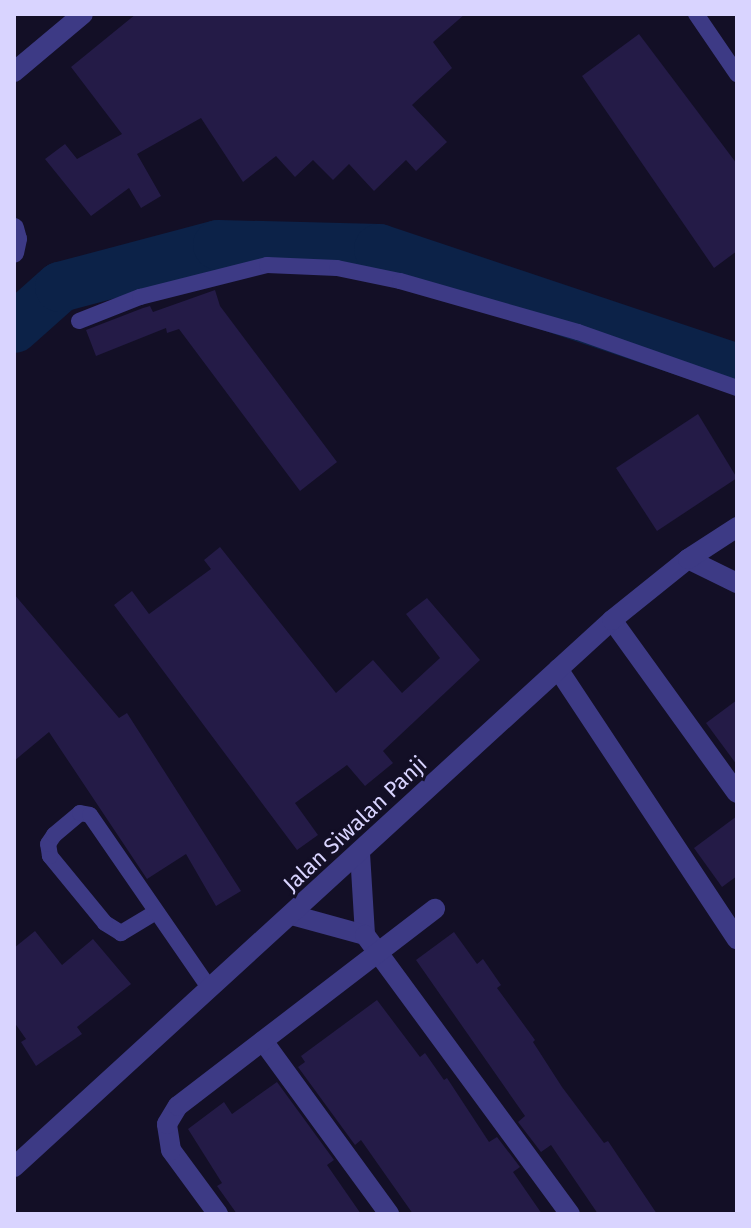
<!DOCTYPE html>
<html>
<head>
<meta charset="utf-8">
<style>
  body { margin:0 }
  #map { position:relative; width:751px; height:1228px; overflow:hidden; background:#130f26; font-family:"Fira Sans",sans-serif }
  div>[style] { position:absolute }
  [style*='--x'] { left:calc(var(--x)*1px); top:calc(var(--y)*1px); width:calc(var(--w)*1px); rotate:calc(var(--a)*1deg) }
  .river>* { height:50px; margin:-25px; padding:0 25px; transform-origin:25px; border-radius:25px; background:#0c2248 }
  .building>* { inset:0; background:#241b47 }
  .lane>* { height:16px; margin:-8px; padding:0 8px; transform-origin:8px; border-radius:8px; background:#3d3a85 }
  .street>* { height:20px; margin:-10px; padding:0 10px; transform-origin:10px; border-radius:10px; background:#3d3a85 }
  span { translate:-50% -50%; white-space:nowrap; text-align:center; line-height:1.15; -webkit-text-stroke:6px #130f26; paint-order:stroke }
  .street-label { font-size:22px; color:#d9d4ff }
  .frame { position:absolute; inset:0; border:16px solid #d9d4ff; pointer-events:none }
</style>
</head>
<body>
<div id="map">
  <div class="river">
    <i style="--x:14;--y:328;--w:62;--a:-41.7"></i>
    <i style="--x:60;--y:287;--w:163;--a:-14.9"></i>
    <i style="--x:218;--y:245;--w:161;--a:1.4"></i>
    <i style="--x:379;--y:249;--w:378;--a:18.5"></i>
  </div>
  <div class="building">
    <i style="clip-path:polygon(136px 14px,465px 14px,433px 42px,452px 68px,412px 105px,447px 142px,416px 171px,406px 160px,374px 191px,349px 164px,333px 180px,313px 160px,295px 177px,276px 156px,243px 182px,201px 118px,137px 154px,161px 196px,141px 208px,129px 188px,91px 216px,45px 159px,65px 144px,77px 159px,122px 134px,71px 67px)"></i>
    <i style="clip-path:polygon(639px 34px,737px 164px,737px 251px,714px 268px,582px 76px)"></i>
    <i style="clip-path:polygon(215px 290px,220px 306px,337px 462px,300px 491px,179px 329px,167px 333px,166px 328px,96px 356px,86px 330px,143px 308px,150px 306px,153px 312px)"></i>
    <i style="clip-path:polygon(698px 414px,737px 478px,657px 531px,616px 468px)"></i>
    <i style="clip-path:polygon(220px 547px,336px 693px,373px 660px,402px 693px,440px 658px,406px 614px,427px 598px,480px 660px,383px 751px,393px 763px,365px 786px,347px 765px,295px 803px,318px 835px,297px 850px,114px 605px,132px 591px,149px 614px,211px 569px,204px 560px)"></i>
    <i style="clip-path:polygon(14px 594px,119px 718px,127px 713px,241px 891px,216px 906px,186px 854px,147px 879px,49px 732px,14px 761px)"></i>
    <i style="clip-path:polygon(737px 700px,737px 765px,706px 723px)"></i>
    <i style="clip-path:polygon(737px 816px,737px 876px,722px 887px,694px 848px)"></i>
    <i style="clip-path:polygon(35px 931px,62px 965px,93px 939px,131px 984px,77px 1027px,82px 1034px,36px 1066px,21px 1042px,26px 1039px,14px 1022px,14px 948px)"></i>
    <i style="clip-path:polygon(454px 932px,477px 964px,483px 959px,501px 985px,497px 988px,535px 1040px,533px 1042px,562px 1087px,604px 1143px,608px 1141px,657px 1214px,598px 1214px,551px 1145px,541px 1152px,518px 1122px,525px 1116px,416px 960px)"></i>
    <i style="clip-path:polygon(377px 1000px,420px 1057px,425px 1053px,444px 1080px,447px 1078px,489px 1142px,497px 1137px,520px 1167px,513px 1172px,542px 1214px,413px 1214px,361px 1140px,355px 1145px,298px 1067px,305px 1062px,301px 1056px)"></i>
    <i style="clip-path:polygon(277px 1082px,334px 1160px,327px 1165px,361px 1214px,237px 1214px,217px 1186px,222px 1183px,188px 1129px,224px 1102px,232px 1114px)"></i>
  </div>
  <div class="lane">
    <i style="--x:696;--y:14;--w:73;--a:55.7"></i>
    <i style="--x:79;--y:321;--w:66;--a:-21.5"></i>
    <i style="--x:140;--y:297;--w:131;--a:-14.1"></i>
    <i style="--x:267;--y:265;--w:70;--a:2.5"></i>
    <i style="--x:337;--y:268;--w:64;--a:11.7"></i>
    <i style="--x:400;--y:281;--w:185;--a:16"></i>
    <i style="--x:578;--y:332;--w:169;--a:19.4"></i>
    <i style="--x:156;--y:912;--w:41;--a:149"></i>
    <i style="--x:121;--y:933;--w:19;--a:-148"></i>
    <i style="--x:105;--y:923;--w:87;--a:-129.4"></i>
    <i style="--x:50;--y:856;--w:12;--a:-99"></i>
    <i style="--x:48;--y:844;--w:11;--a:-56"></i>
    <i style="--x:54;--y:835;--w:34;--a:-40"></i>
    <i style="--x:80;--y:813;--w:10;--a:11"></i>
    <i style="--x:90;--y:815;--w:211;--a:55.4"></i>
  </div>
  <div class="street">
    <i style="--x:14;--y:72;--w:90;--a:-40"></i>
    <i style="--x:14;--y:228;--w:11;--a:75"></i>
    <i style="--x:17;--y:239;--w:14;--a:102"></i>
    <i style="--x:688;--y:559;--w:55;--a:26.1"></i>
    <i style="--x:612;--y:620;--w:213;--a:54.2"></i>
    <i style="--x:558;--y:669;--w:324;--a:56.5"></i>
    <i style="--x:360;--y:853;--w:82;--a:86.5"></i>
    <i style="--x:292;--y:915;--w:76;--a:15.3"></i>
    <i style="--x:365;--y:935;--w:346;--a:53.7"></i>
    <i style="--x:263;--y:1041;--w:214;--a:53.9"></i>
    <i style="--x:14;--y:1167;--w:810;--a:-42.45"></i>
    <i style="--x:612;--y:620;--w:97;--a:-38.8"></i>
    <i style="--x:688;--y:559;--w:59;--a:-33.1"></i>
    <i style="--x:218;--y:1214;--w:79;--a:-126.3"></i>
    <i style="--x:171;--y:1150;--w:26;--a:-99"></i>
    <i style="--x:167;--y:1124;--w:21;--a:-59"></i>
    <i style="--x:178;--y:1106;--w:324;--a:-37.5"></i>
  </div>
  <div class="street-label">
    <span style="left:355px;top:824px;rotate:-43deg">Jalan Siwalan Panji</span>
  </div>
  <div class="frame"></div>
</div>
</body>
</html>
